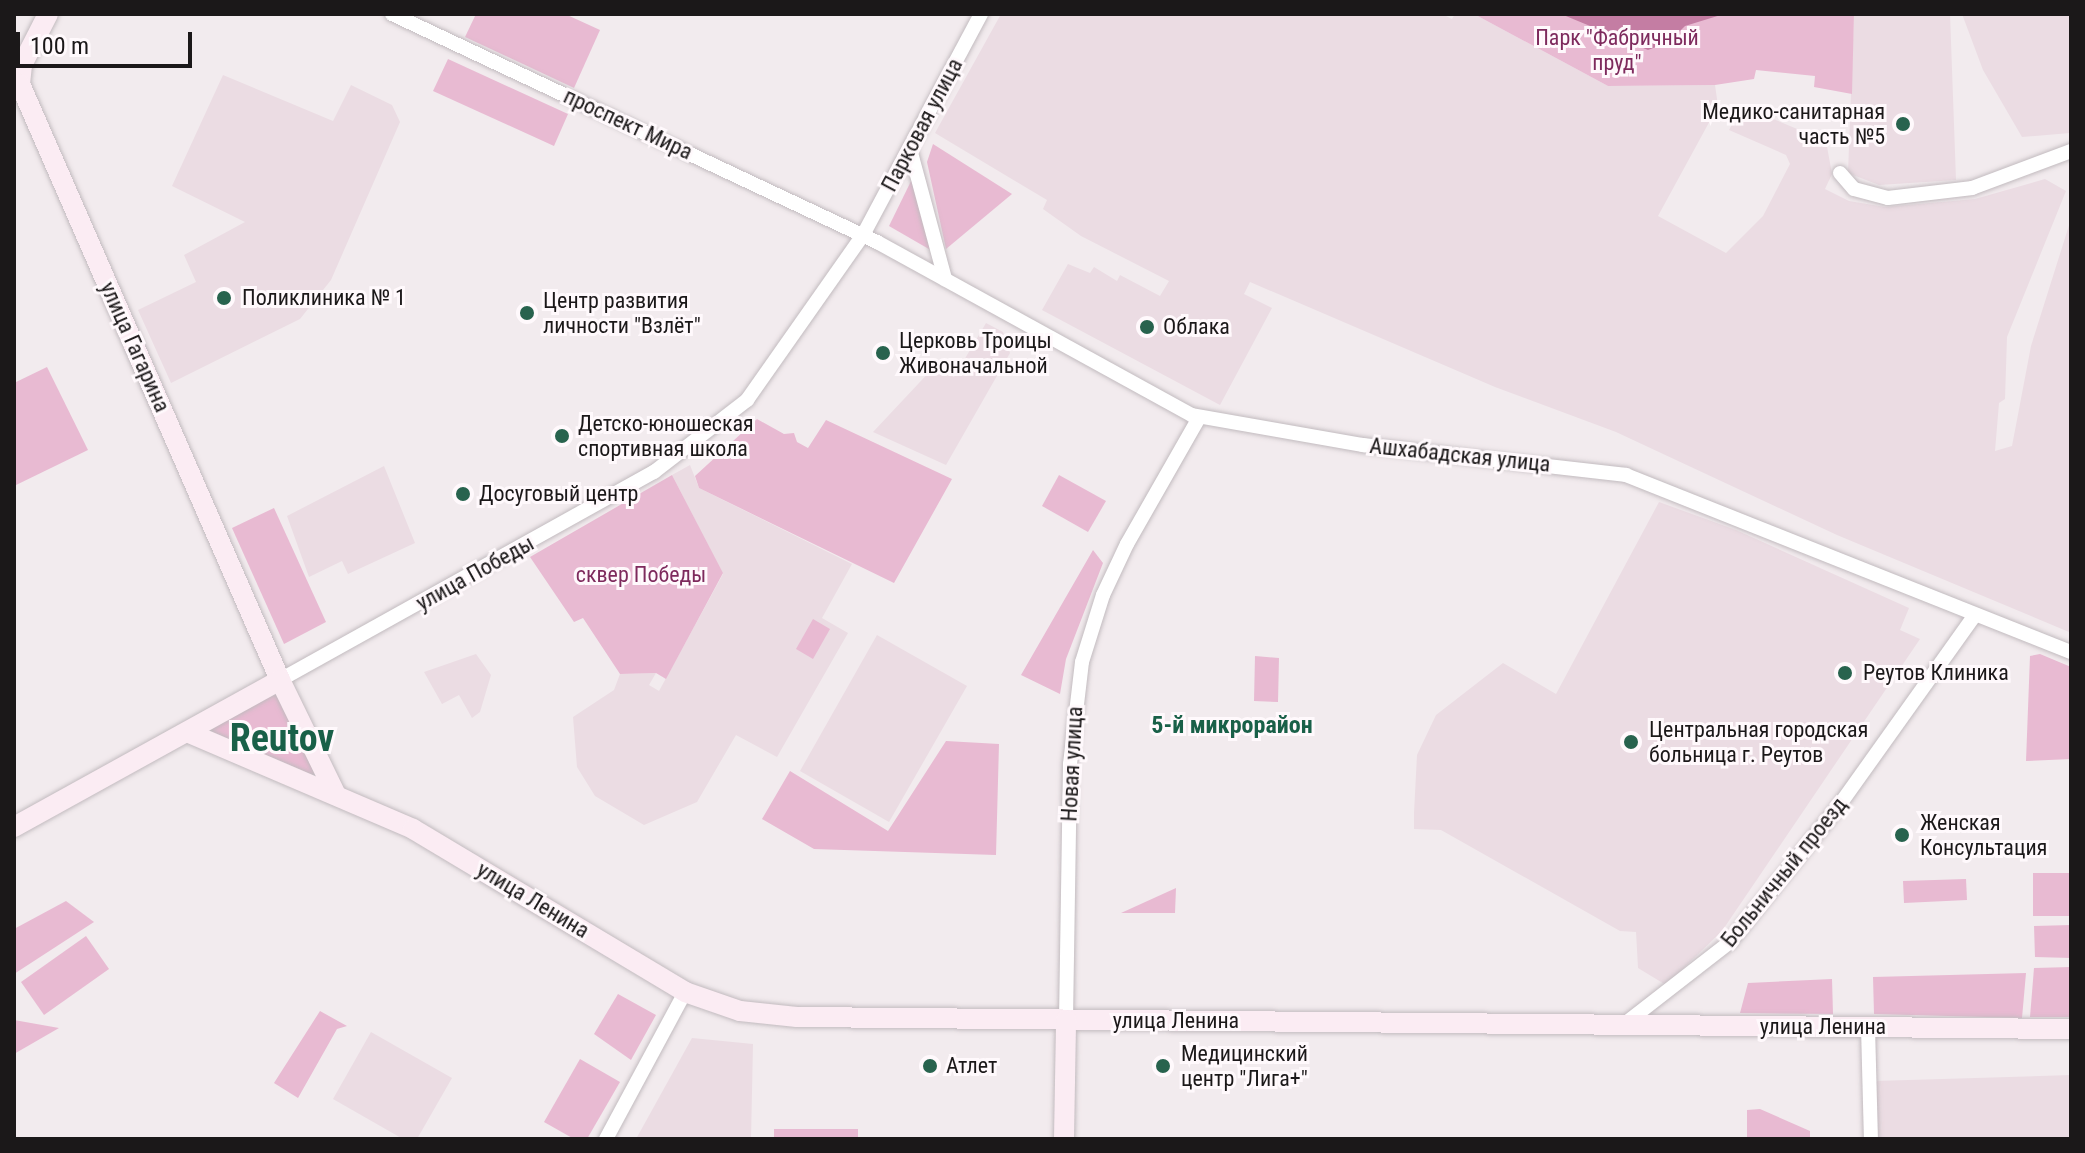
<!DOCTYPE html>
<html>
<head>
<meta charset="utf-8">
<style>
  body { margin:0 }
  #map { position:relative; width:2085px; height:1153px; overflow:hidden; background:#f2ebee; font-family:"Roboto Condensed",sans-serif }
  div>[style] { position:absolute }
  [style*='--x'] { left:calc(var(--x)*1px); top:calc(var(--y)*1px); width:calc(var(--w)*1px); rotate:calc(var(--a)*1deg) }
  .built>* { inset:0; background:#ebdce3 }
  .green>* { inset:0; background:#e8bad2 }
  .water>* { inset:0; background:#c47da3 }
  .roads { filter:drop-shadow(0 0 2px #c2bbbf) drop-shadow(0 0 2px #c2bbbf) }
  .street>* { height:14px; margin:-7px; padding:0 7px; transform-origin:7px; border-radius:7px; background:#fff }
  .secondary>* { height:20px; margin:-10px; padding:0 10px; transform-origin:10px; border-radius:10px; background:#fbecf3 }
  .dots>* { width:22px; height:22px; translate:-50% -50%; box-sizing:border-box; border:4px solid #fff9fc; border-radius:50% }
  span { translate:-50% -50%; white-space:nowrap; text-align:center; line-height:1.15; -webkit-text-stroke:6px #fff9fc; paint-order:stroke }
  .park-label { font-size:22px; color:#7e2a5d }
  .poi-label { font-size:22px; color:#1b1819 }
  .right { translate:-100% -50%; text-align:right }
  .left { translate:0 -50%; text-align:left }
  .street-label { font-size:22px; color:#1b1819 }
  .neighbourhood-label { font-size:24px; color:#196048; font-weight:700 }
  .town-label { font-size:38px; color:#196048; font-weight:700 }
  .frame { position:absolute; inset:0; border:16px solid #1b1819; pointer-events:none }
  .scale { position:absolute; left:16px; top:32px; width:176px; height:36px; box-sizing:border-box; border:4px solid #1b1819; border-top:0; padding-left:10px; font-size:24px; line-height:28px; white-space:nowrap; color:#1b1819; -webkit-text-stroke:6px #fff9fc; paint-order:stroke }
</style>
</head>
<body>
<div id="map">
  <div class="built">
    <i style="clip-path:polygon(1001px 14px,1442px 14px,1452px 19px,1455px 14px,1474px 14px,1608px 86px,1715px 85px,1718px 106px,1658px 216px,1726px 253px,1763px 216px,1790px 164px,1786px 155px,1729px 130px,1742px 106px,1826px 141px,1832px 174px,1825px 189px,1849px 201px,1885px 207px,1975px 199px,2045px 179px,2066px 191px,2007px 337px,2005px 399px,1999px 403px,1995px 451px,2012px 446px,2031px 346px,2071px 219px,2069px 632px,1837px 535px,1616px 432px,1495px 387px,1250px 282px,1244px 294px,1272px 308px,1220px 405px,1042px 310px,1068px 264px,1090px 273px,1094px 267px,1117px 281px,1120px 275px,1160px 296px,1169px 281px,1081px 236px,1043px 209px,1047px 200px,935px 133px)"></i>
    <i style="clip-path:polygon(1854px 14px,1950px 14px,1956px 180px,1879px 185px,1848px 173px)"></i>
    <i style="clip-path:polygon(1962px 14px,2070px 14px,2070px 133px,2022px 137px,1983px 70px)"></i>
    <i style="clip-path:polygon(223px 75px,333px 121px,351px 85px,392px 105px,400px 122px,331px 280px,300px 319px,171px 383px,138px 310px,196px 282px,184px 255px,245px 222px,172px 186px)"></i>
    <i style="clip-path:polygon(986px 323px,1003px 332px,1010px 353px,946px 465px,873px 432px,934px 367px,954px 377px)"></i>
    <i style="clip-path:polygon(690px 465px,699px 488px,852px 564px,822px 618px,848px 633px,777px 757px,736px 735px,697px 802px,644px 825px,595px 796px,577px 767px,573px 717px,614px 690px,620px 674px,656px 673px,649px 685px,659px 691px,723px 574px,672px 475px)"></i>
    <i style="clip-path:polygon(384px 466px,415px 543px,348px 574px,342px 561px,309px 577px,287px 516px)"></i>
    <i style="clip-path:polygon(1659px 502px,1736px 530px,1909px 608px,1900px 630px,1920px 639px,1722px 931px,1666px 985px,1638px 968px,1636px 932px,1620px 931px,1441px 830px,1414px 829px,1414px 813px,1417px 755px,1436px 715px,1503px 663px,1556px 694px)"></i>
    <i style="clip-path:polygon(877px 635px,967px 686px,889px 822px,800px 771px)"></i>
    <i style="clip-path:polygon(476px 654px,491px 675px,480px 712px,472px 718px,459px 695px,442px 704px,424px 672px)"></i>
    <i style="clip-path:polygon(371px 1032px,452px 1078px,417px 1139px,403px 1139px,333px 1099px)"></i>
    <i style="clip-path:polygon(692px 1038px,753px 1044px,751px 1139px,636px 1139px)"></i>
    <i style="clip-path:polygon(2071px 1075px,2071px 1139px,1877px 1139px,1875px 1081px)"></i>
  </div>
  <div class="green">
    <i style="clip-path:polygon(476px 14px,565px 14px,600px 30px,574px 88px,465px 37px)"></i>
    <i style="clip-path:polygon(1474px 14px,1854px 14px,1852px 94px,1814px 87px,1815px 76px,1756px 70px,1754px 79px,1715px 85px,1608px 86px)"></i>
    <i style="clip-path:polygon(448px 59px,568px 114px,554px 146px,433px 91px)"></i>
    <i style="clip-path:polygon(933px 144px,1012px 194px,946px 249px,927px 162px)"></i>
    <i style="clip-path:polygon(914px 175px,934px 252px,889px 226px)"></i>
    <i style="clip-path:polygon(47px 367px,88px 450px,14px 486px,14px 383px)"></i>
    <i style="clip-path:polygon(757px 419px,784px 434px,794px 433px,797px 442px,808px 448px,826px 420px,952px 479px,894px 583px,699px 488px,695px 476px)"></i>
    <i style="clip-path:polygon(672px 475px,723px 573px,666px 679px,656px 673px,620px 674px,583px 618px,574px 622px,530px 557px)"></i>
    <i style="clip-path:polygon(1059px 475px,1106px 501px,1088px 532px,1042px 506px)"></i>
    <i style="clip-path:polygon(274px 508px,326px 622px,284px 644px,232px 528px)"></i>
    <i style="clip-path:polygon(1093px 550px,1103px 563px,1066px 659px,1060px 694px,1021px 675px)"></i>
    <i style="clip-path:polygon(813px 619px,830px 629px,813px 659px,796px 649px)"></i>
    <i style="clip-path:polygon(2040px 654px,2071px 667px,2071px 759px,2026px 761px,2030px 656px)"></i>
    <i style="clip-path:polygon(1255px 656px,1279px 658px,1278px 702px,1254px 701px)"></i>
    <i style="clip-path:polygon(279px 690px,320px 778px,208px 730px)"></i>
    <i style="clip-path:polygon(946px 741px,999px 744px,996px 855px,814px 849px,762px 819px,790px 771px,888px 831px)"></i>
    <i style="clip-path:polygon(2033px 873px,2071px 873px,2071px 916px,2033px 916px)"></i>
    <i style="clip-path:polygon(1966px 879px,1967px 900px,1904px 903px,1903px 881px)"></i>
    <i style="clip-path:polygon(1176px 888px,1175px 913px,1121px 913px)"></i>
    <i style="clip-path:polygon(66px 901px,94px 922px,14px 974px,14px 929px)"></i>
    <i style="clip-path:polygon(2071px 925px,2071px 958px,2035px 957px,2034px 926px)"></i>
    <i style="clip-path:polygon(86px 936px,109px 969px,44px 1015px,21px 982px)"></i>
    <i style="clip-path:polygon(2071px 967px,2071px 1017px,2030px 1017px,2034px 968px)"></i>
    <i style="clip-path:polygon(2026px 973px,2022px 1018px,1874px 1014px,1873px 977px)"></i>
    <i style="clip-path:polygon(1832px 979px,1833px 1014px,1740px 1013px,1748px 983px)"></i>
    <i style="clip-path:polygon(618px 994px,656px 1015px,631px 1060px,594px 1034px)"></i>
    <i style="clip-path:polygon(320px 1011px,347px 1026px,337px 1029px,298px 1098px,274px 1083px)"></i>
    <i style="clip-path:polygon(14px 1020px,59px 1028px,14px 1054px)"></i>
    <i style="clip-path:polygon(580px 1059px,620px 1082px,587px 1139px,574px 1139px,544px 1122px)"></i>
    <i style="clip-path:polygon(1760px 1109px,1810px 1131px,1810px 1139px,1747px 1139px,1747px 1110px)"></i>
    <i style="clip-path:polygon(774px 1129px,858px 1129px,858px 1139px,774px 1139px)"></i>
  </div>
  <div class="water">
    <i style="clip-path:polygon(1561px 14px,1724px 14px,1685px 26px,1669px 42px,1648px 50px)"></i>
  </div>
  <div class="roads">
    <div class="street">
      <i style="--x:392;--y:14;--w:536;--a:25.18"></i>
      <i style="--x:877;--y:242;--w:359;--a:28.8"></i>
      <i style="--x:1192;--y:415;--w:174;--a:10"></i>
      <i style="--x:1363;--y:445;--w:265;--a:6.5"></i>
      <i style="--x:1626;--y:475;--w:479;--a:21.7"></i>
      <i style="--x:910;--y:149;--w:135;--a:74.9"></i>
      <i style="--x:1840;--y:173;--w:21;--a:49"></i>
      <i style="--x:1854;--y:189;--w:35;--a:15"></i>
      <i style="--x:1888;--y:198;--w:85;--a:-6.8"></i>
      <i style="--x:1972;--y:188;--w:106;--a:-20.5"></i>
      <i style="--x:280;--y:680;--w:428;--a:-29.1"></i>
      <i style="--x:654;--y:472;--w:118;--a:-37.7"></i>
      <i style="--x:747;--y:400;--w:202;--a:-54.9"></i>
      <i style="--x:863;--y:235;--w:251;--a:-61.9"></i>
      <i style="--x:1066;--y:1020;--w:256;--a:-89.1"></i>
      <i style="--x:1070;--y:764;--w:103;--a:-83.3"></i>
      <i style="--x:1082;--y:662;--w:70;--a:-72.6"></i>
      <i style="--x:1103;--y:595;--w:56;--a:-64.8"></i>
      <i style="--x:1127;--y:544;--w:145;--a:-60.3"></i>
      <i style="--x:1622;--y:1026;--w:138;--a:-37.9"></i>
      <i style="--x:1731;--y:941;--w:171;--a:-51.4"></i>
      <i style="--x:1838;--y:807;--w:236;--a:-54.5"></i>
      <i style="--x:1868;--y:1027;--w:112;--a:88.5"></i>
      <i style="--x:606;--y:1139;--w:167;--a:-61.7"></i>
    </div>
    <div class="secondary">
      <i style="--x:48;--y:14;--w:57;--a:117"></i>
      <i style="--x:22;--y:65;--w:19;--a:96"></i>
      <i style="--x:20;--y:84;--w:650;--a:66.43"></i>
      <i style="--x:280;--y:680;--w:128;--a:64"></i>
      <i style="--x:187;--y:732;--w:246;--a:23.2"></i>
      <i style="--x:413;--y:829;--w:317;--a:30.9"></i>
      <i style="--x:685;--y:992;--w:58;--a:19.1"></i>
      <i style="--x:740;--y:1011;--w:57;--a:6"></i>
      <i style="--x:797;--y:1017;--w:1274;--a:0.54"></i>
      <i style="--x:14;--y:827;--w:304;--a:-28.9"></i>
      <i style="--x:1064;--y:1139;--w:119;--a:-89"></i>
    </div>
  </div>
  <div class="dots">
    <i style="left:1903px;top:124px;background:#28634e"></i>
    <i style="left:224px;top:298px;background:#28634e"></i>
    <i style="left:527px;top:313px;background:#28634e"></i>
    <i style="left:1147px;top:327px;background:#28634e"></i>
    <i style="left:883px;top:353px;background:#28634e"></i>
    <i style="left:562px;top:436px;background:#28634e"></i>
    <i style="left:463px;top:494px;background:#28634e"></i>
    <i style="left:1845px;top:673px;background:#28634e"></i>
    <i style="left:1631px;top:742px;background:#28634e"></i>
    <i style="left:1902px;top:835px;background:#28634e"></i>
    <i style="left:930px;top:1066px;background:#28634e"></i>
    <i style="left:1163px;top:1066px;background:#28634e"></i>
  </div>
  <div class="park-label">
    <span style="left:1617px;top:50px">Парк "Фабричный<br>пруд"</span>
    <span style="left:641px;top:575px">сквер Победы</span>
  </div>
  <div class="poi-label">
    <span class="right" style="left:1885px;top:124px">Медико-санитарная<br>часть №5</span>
    <span class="left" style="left:242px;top:298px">Поликлиника № 1</span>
    <span class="left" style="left:543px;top:313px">Центр развития<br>личности "Взлёт"</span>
    <span class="left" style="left:1163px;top:327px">Облака</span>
    <span class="left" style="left:899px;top:353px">Церковь Троицы<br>Живоначальной</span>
    <span class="left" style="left:578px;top:436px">Детско-юношеская<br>спортивная школа</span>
    <span class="left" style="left:479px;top:494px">Досуговый центр</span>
    <span class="left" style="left:1863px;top:673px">Реутов Клиника</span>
    <span class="left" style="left:1649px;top:742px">Центральная городская<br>больница г. Реутов</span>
    <span class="left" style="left:1920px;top:835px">Женская<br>Консультация</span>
    <span class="left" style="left:1181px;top:1066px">Медицинский<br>центр "Лига+"</span>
    <span class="left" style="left:946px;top:1066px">Атлет</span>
  </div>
  <div class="street-label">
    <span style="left:628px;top:124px;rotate:25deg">проспект Мира</span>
    <span style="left:922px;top:125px;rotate:-62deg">Парковая улица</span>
    <span style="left:135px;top:347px;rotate:66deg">улица Гагарина</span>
    <span style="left:1460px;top:455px;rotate:6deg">Ашхабадская улица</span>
    <span style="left:475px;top:573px;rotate:-29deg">улица Победы</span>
    <span style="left:1072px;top:764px;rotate:-87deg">Новая улица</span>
    <span style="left:1784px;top:872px;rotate:-51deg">Больничный проезд</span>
    <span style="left:533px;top:900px;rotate:31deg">улица Ленина</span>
    <span style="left:1176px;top:1021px">улица Ленина</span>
    <span style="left:1823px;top:1027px">улица Ленина</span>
  </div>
  <div class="neighbourhood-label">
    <span style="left:1232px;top:726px">5-й микрорайон</span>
  </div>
  <div class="town-label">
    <span style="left:282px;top:739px">Reutov</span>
  </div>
  <div class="frame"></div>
  <div class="scale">100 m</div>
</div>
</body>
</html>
